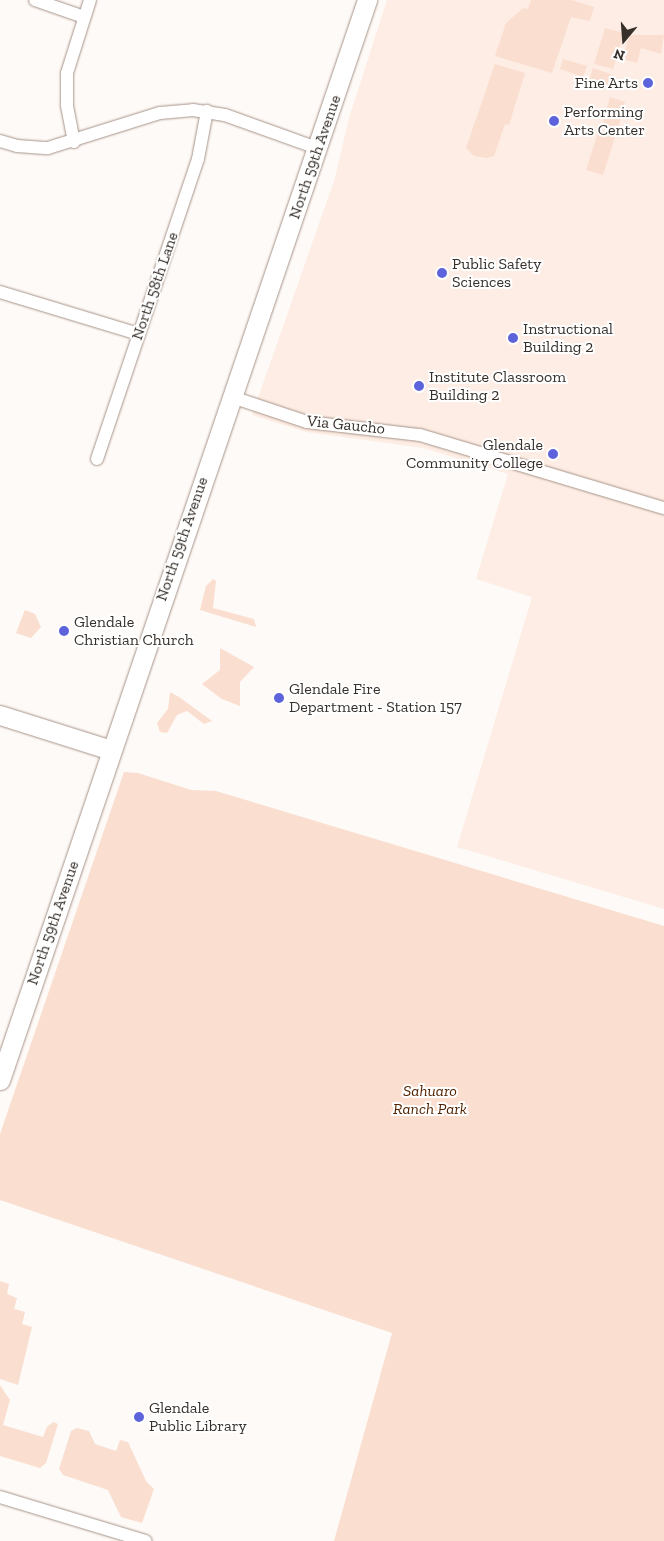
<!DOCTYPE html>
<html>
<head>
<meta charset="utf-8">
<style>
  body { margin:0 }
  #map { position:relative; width:664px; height:1541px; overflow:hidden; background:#fefaf7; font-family:"Zilla Slab",serif }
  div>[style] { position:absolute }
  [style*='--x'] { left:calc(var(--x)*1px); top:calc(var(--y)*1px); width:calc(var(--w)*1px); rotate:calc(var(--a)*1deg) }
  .built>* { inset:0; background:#feede4 }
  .green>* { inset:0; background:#fadecf }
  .roads { filter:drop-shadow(0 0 1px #a69388) drop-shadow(0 0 1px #a69388) }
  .street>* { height:12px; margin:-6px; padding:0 6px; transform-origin:6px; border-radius:6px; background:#fff }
  .secondary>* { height:19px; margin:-9.5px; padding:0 9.5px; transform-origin:9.5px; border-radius:9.5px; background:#fff }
  .dots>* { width:14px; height:14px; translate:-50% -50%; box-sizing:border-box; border:2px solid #fff; border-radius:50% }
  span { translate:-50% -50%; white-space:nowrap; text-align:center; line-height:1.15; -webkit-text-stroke:4px #fff; paint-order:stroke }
  .poi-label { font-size:16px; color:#362f2a }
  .right { translate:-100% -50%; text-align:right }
  .left { translate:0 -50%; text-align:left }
  .street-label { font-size:16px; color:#362f2a }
  .park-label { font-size:16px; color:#512200; font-style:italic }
  .north { position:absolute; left:599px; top:15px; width:50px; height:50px; -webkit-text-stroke:4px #fff; paint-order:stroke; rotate:198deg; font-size:14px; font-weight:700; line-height:20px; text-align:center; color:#362f2a }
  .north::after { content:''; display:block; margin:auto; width:18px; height:22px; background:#362f2a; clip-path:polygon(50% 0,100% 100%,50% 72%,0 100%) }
</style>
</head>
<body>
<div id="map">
  <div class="built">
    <i style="clip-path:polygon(387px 0,664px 0,664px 909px,457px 847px,532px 597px,476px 579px,508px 474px,423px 448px,306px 432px,252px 415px,335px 178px,349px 118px)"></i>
  </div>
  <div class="green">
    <i style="clip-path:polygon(531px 0,571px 0,594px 7px,590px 21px,571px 17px,552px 73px,495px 56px,506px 23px,523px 8px,528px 9px)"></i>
    <i style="clip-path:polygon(605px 28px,624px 33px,613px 69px,594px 64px)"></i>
    <i style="clip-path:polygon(630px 35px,664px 35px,661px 54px,641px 48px,637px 63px,622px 59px)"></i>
    <i style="clip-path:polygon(563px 59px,587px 66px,583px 77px,560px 69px)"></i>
    <i style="clip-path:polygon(495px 64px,525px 73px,509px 125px,505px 124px,494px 156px,487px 158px,474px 156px,466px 148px)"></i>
    <i style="clip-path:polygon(593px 68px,611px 74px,606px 90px,588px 84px)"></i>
    <i style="clip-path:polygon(610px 97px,625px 102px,617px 132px,602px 127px)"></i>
    <i style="clip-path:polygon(598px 132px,615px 137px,603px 175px,586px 170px)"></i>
    <i style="clip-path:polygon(213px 579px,216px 581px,213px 608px,254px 619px,256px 627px,200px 610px,206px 586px)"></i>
    <i style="clip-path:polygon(25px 610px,35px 614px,41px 627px,31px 638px,16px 633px)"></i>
    <i style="clip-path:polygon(220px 648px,254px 667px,240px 682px,240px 706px,222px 699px,202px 684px,220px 670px)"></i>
    <i style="clip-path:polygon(170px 692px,179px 697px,212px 721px,204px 724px,187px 711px,177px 715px,167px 733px,160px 732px,157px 723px,168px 709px)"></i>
    <i style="clip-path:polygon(124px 772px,138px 773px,191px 790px,216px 791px,664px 926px,664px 1541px,334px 1541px,392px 1333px,0 1200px,0 1134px)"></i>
    <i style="clip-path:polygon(0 1281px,9px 1284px,7px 1294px,17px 1298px,14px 1309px,25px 1312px,22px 1324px,32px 1327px,18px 1385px,0 1379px)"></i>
    <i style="clip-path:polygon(0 1385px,10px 1400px,3px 1425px,43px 1437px,47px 1427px,53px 1422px,58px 1424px,46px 1463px,40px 1468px,0 1456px)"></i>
    <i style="clip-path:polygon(77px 1428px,89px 1431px,95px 1444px,116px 1451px,120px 1440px,128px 1442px,146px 1481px,154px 1489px,142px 1523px,121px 1517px,108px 1490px,63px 1475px,59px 1469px,71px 1431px)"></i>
  </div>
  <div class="roads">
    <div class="street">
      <i style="--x:35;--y:0;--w:52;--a:19.1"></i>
      <i style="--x:0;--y:141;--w:18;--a:16"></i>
      <i style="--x:17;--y:146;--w:31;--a:4"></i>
      <i style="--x:48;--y:148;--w:117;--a:-17.4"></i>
      <i style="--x:160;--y:113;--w:33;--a:-5"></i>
      <i style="--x:193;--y:110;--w:32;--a:9"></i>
      <i style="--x:225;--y:115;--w:98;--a:19.7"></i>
      <i style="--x:74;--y:142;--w:38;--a:-101"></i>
      <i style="--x:67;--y:105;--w:32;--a:-90"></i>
      <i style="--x:67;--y:73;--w:77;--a:-72.5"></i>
      <i style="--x:0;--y:292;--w:144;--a:16.9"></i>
      <i style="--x:232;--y:397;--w:79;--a:18.4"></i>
      <i style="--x:307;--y:422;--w:114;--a:6.6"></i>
      <i style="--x:420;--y:435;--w:255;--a:16.7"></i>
      <i style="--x:97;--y:459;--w:317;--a:-71.4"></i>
      <i style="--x:198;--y:159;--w:49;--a:-79.4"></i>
      <i style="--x:0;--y:1497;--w:152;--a:16.8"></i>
    </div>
    <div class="secondary">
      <i style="--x:0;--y:715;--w:116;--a:17.5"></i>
      <i style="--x:0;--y:1080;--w:1141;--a:-71.23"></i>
    </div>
  </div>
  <div class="dots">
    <i style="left:648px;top:83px;background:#5d63db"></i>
    <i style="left:554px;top:121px;background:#5d63db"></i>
    <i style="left:442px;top:273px;background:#5d63db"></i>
    <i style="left:513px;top:338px;background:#5d63db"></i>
    <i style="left:419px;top:386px;background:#5d63db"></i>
    <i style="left:553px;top:454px;background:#5d63db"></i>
    <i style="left:64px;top:631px;background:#5d63db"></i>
    <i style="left:279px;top:698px;background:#5d63db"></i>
    <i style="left:139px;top:1417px;background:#5d63db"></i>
  </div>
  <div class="poi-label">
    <span class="right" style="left:638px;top:83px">Fine Arts</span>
    <span class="left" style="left:564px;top:121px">Performing<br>Arts Center</span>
    <span class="left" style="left:452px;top:273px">Public Safety<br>Sciences</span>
    <span class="left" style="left:523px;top:338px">Instructional<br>Building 2</span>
    <span class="left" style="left:429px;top:386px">Institute Classroom<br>Building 2</span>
    <span class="right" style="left:543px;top:454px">Glendale<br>Community College</span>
    <span class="left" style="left:74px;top:631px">Glendale<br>Christian Church</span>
    <span class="left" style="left:289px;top:698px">Glendale Fire<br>Department - Station 157</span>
    <span class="left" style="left:149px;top:1417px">Glendale<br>Public Library</span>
  </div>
  <div class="street-label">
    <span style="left:315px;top:157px;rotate:-71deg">North 59th Avenue</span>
    <span style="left:155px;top:286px;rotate:-71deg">North 58th Lane</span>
    <span style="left:346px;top:425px;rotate:6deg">Via Gaucho</span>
    <span style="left:182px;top:539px;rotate:-71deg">North 59th Avenue</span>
    <span style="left:53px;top:923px;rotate:-71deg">North 59th Avenue</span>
  </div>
  <div class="park-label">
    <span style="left:430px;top:1100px">Sahuaro<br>Ranch Park</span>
  </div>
  <div class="north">N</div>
</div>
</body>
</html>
